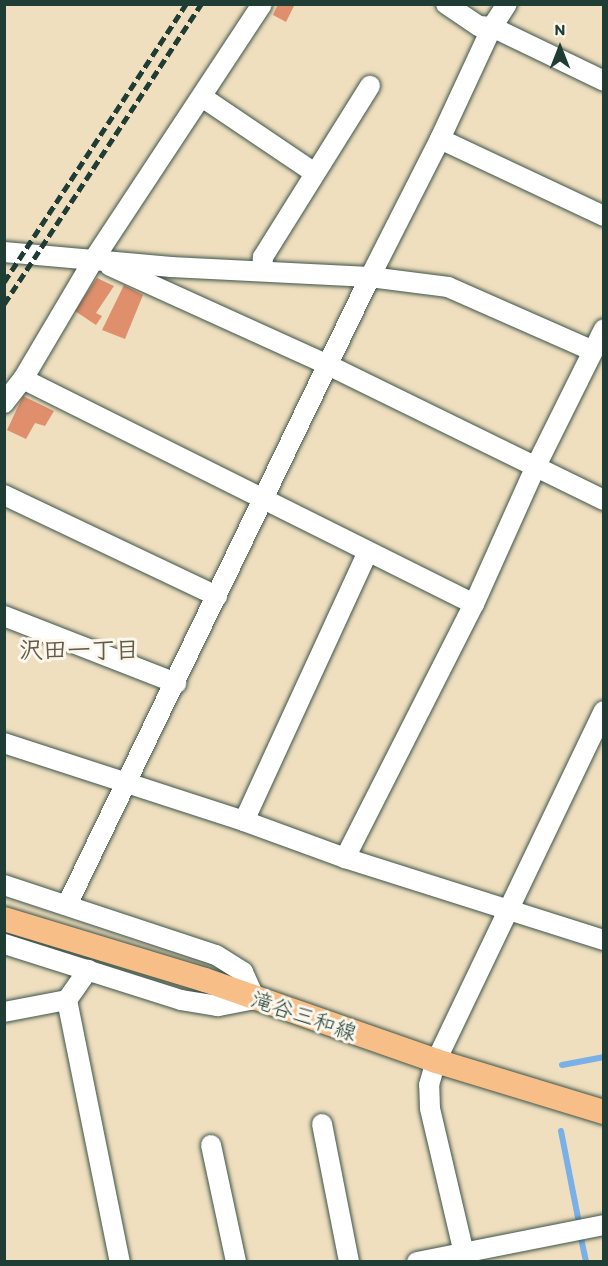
<!DOCTYPE html>
<html>
<head>
<meta charset="utf-8">
<style>
  body { margin:0 }
  #map { position:relative; width:608px; height:1266px; overflow:hidden; background:#efdfbf; font-family:Itim,"Klee One",sans-serif }
  div>[style] { position:absolute }
  [style*='--x'] { left:calc(var(--x)*1px); top:calc(var(--y)*1px); width:calc(var(--w)*1px); rotate:calc(var(--a)*1deg) }
  .stream>* { height:6px; margin:-3px; padding:0 3px; transform-origin:3px; border-radius:3px; background:#78b0e7 }
  .building>* { inset:0; background:#e08f6d }
  .roads { filter:drop-shadow(0 0 2px #3e5549) drop-shadow(0 0 2px #3e5549) }
  .minor>* { height:20px; margin:-10px; padding:0 10px; transform-origin:10px; border-radius:10px; background:#fff }
  .major>* { height:24px; margin:-12px; padding:0 12px; transform-origin:12px; border-radius:12px; background:#f7be87 }
  .rail>* { height:4.5px; margin-top:-2.25px; transform-origin:0; background:repeating-linear-gradient(90deg,#1f3d34 0 9px,transparent 0 13.5px) }
  span { translate:-50% -50%; white-space:nowrap; text-align:center; line-height:1.15; -webkit-text-stroke:6px #fbf7ec; paint-order:stroke }
  .street-label { font-size:22px; color:#1f3d34 }
  .neighbourhood-label { font-size:24px; color:#635a48; font-weight:700 }
  .frame { position:absolute; inset:0; border:6px solid #1f3d34; pointer-events:none }
  .north { position:absolute; left:530px; top:18px; width:60px; height:60px; -webkit-text-stroke:4px #fbf7ec; paint-order:stroke; rotate:0deg; font-size:16px; font-weight:700; line-height:24px; text-align:center; color:#1f3d34 }
  .north::after { content:''; display:block; margin:auto; width:21px; height:27px; background:#1f3d34; clip-path:polygon(50% 0,100% 100%,50% 72%,0 100%) }
</style>
</head>
<body>
<div id="map">
  <div class="stream">
    <i style="--x:562;--y:1065;--w:43;--a:-10.8"></i>
    <i style="--x:561;--y:1131;--w:89;--a:78.9"></i>
    <i style="--x:581;--y:1238;--w:25;--a:78"></i>
  </div>
  <div class="building">
    <i style="clip-path:polygon(278px 4px,295px 4px,286px 22px,273px 15px)"></i>
    <i style="clip-path:polygon(97px 278px,114px 286px,96px 313px,102px 316px,96px 325px,75px 311px)"></i>
    <i style="clip-path:polygon(124px 285px,143px 295px,125px 339px,102px 330px)"></i>
    <i style="clip-path:polygon(23px 396px,54px 411px,45px 426px,35px 423px,26px 439px,7px 430px)"></i>
  </div>
  <div class="roads">
    <div class="minor">
      <i style="--x:446;--y:4;--w:40;--a:34"></i>
      <i style="--x:479;--y:26;--w:13;--a:4"></i>
      <i style="--x:492;--y:27;--w:124;--a:25.7"></i>
      <i style="--x:202;--y:97;--w:134;--a:34"></i>
      <i style="--x:440;--y:139;--w:181;--a:25.2"></i>
      <i style="--x:4;--y:252;--w:168;--a:5.1"></i>
      <i style="--x:171;--y:267;--w:199;--a:2.9"></i>
      <i style="--x:370;--y:277;--w:79;--a:7.3"></i>
      <i style="--x:448;--y:287;--w:158;--a:23.8"></i>
      <i style="--x:110;--y:266;--w:239;--a:24.4"></i>
      <i style="--x:328;--y:365;--w:307;--a:26.1"></i>
      <i style="--x:262;--y:271;--w:14;--a:-86"></i>
      <i style="--x:263;--y:257;--w:202;--a:-58"></i>
      <i style="--x:23;--y:379;--w:504;--a:26.51"></i>
      <i style="--x:4;--y:403;--w:31;--a:-52"></i>
      <i style="--x:23;--y:379;--w:139;--a:-59.4"></i>
      <i style="--x:94;--y:259;--w:305;--a:-56.6"></i>
      <i style="--x:4;--y:495;--w:236;--a:25.4"></i>
      <i style="--x:4;--y:616;--w:185;--a:21.3"></i>
      <i style="--x:4;--y:743;--w:252;--a:18"></i>
      <i style="--x:244;--y:821;--w:108;--a:20.1"></i>
      <i style="--x:345;--y:858;--w:272;--a:17.6"></i>
      <i style="--x:244;--y:821;--w:296;--a:-65.3"></i>
      <i style="--x:345;--y:858;--w:285;--a:-63.1"></i>
      <i style="--x:474;--y:604;--w:149;--a:-65.8"></i>
      <i style="--x:535;--y:468;--w:155;--a:-63.6"></i>
      <i style="--x:4;--y:885;--w:223;--a:18.3"></i>
      <i style="--x:216;--y:955;--w:32;--a:32"></i>
      <i style="--x:243;--y:972;--w:30;--a:66"></i>
      <i style="--x:255;--y:999;--w:38;--a:169"></i>
      <i style="--x:218;--y:1006;--w:37;--a:-171"></i>
      <i style="--x:181;--y:1000;--w:186;--a:-162.4"></i>
      <i style="--x:67;--y:905;--w:697;--a:-64.24"></i>
      <i style="--x:370;--y:277;--w:155;--a:-63.1"></i>
      <i style="--x:440;--y:139;--w:123;--a:-65.1"></i>
      <i style="--x:492;--y:27;--w:27;--a:-57"></i>
      <i style="--x:67;--y:1000;--w:267;--a:78.6"></i>
      <i style="--x:4;--y:1012;--w:64;--a:-10.8"></i>
      <i style="--x:67;--y:1000;--w:37;--a:-55"></i>
      <i style="--x:322;--y:1124;--w:141;--a:78.9"></i>
      <i style="--x:211;--y:1145;--w:120;--a:77.9"></i>
      <i style="--x:417;--y:1262;--w:191;--a:-11.2"></i>
      <i style="--x:466;--y:1262;--w:158;--a:-103.2"></i>
      <i style="--x:430;--y:1108;--w:23;--a:-92"></i>
      <i style="--x:429;--y:1085;--w:25;--a:-74"></i>
      <i style="--x:436;--y:1061;--w:388;--a:-64.4"></i>
    </div>
    <div class="major">
      <i style="--x:4;--y:919;--w:210;--a:16.9"></i>
      <i style="--x:205;--y:980;--w:245;--a:19.3"></i>
      <i style="--x:436;--y:1061;--w:176;--a:16.9"></i>
    </div>
  </div>
  <div class="rail">
    <i style="--x:4;--y:282;--w:332;--a:-56.8"></i>
    <i style="--x:4;--y:304;--w:359;--a:-56.7"></i>
  </div>
  <div class="street-label">
    <span style="left:304px;top:1016px;rotate:19deg">滝谷三和線</span>
  </div>
  <div class="neighbourhood-label">
    <span style="left:79px;top:650px">沢田一丁目</span>
  </div>
  <div class="frame"></div>
  <div class="north">N</div>
</div>
</body>
</html>
